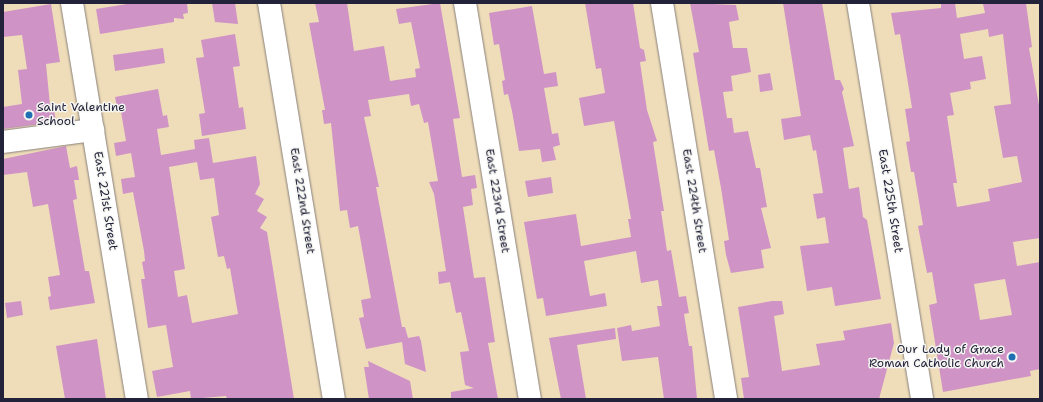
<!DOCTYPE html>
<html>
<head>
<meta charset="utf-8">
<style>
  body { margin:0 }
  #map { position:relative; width:1043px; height:402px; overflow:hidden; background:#efddba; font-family:"Shantell Sans",sans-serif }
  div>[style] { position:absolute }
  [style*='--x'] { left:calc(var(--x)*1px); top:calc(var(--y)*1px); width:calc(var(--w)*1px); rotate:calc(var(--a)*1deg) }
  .building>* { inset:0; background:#cf94c5 }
  .roads { filter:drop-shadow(0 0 1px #88807a) drop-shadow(0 0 1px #88807a) }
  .minor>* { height:22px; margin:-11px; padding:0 11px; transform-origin:11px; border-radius:11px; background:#fff }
  .dots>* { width:11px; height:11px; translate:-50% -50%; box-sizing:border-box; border:2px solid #f6f6f2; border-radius:50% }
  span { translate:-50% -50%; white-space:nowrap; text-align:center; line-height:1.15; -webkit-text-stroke:3px #f6f6f2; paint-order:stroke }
  .poi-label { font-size:12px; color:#22223b }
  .left { translate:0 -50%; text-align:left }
  .right { translate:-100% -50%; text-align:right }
  .street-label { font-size:12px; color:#22223b }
  .frame { position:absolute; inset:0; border:4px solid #22223b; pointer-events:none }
</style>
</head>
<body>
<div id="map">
  <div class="building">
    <i style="clip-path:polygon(133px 3px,187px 3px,188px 13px,183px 14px,184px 19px,174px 18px,174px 22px,100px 34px,96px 9px)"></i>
    <i style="clip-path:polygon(212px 3px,235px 3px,238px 24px,215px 22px)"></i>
    <i style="clip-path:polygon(315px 3px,347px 3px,354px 51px,384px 46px,390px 81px,416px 77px,415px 69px,420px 68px,411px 22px,399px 24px,396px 9px,440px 3px,460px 118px,453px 119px,462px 177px,475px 175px,477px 188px,471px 189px,473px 205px,463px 207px,474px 278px,485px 277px,495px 342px,488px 343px,498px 399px,451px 399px,451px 392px,474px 388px,465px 385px,464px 379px,460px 352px,469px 351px,461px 312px,456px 313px,450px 282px,439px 284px,438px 272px,446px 271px,434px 194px,429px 182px,438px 181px,428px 122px,424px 123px,419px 104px,411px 106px,409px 94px,368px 100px,371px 116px,364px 117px,379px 187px,376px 187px,402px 327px,405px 327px,408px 338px,419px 336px,421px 341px,426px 372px,405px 364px,402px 342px,366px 349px,359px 318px,364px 317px,361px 300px,371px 298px,358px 226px,350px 228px,347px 210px,340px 211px,331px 123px,324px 124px,322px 110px,325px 110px,309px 23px,319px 22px)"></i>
    <i style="clip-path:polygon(585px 3px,633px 3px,640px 48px,644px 50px,646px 61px,640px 62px,647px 110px,657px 141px,653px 142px,664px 211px,661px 211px,667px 251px,671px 250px,679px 297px,686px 296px,689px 313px,684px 314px,689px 346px,692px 346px,697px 399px,664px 399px,658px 357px,622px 361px,617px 328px,631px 325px,632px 331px,660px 326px,657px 306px,662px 306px,658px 280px,641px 283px,636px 251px,584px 261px,590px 296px,605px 293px,607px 306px,546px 316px,543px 298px,537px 299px,524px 222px,576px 214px,581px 246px,631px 237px,628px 219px,631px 219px,614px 121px,584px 126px,579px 98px,605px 93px,601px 68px,596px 69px)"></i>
    <i style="clip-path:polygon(690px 3px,736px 5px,739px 20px,729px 22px,733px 48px,747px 48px,751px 72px,731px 76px,733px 91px,723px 92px,727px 118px,732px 118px,734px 133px,748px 131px,756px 168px,760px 168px,767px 207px,761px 208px,771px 248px,761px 250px,764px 268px,731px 273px,726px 255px,724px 241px,729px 240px,721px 188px,714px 150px,709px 151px,693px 53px,699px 52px)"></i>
    <i style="clip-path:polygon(783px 3px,822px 3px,835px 80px,840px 80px,844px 89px,842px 92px,854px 146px,843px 148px,849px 189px,859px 187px,863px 217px,867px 220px,881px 299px,835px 306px,832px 287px,807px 291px,800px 246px,829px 243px,825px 217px,817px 219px,813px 194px,823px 193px,816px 150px,813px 151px,810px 135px,784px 140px,781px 119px,801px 116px)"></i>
    <i style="clip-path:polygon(evenodd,941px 3px,955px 3px,957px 18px,985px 13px,983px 4px,1026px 3px,1032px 47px,1029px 48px,1040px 111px,1040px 238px,1013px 242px,1017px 266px,1040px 262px,1040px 369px,1030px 371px,1031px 376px,943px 392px,929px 305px,937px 303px,932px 272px,927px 273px,918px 226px,923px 225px,914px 172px,911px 172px,906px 142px,910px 141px,905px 109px,912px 108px,900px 34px,895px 35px,891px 13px,941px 8px,941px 3px,988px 29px,989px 37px,1003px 34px,1011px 104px,994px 106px,1003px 158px,1017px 156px,1022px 182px,988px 189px,990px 201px,957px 207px,953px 183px,957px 183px,947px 116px,954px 115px,950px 93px,971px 89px,970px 82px,986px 79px,982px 56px,964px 59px,960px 34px,988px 29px,941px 3px,1005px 279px,1012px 315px,980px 320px,974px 284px,1005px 279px)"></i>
    <i style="clip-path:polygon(51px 4px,60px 62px,46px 64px,50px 105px,53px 104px,56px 122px,3px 129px,3px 107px,22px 104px,18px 70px,27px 69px,22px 35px,3px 37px,3px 12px)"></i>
    <i style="clip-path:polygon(532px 6px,544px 74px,556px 72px,558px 86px,544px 88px,552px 134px,558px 133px,560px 145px,553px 147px,556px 160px,542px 162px,540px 149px,519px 151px,512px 111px,508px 94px,504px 95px,502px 81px,505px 80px,499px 44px,494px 45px,489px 13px)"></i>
    <i style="clip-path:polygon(235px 34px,240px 66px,233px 67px,239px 108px,243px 107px,246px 129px,202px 136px,199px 114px,205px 113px,196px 58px,204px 57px,201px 40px)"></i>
    <i style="clip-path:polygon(163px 48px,165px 63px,115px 71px,113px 55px)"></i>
    <i style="clip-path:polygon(770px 73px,773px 90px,760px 92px,758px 75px)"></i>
    <i style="clip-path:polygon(evenodd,158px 89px,163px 116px,167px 115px,169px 127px,157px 129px,161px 155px,195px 149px,194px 140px,209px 138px,213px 163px,256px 156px,260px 184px,255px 194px,264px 199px,257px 211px,267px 217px,260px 228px,267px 232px,294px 399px,227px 399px,226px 396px,191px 399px,190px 391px,157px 397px,152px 371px,173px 367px,166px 325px,148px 328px,141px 279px,145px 279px,142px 262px,145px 261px,144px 251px,133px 192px,123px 194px,121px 179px,135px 177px,131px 153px,116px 156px,114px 143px,126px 141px,121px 112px,118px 112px,115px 97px,158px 89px,197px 162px,200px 180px,214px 178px,219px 215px,211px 217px,218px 257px,224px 256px,227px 269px,230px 268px,238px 314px,192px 323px,187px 295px,178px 297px,174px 271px,185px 269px,169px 167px,197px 162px)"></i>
    <i style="clip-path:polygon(66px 146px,70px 168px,77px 166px,79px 180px,74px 180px,77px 199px,73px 200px,85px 271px,89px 271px,95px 303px,50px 310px,48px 297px,51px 296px,48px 277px,60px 275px,48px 204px,33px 207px,27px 172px,3px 175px,3px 159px)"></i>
    <i style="clip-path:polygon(551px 177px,553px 193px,528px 197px,525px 181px)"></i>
    <i style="clip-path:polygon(21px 301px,23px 315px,7px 318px,5px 303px)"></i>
    <i style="clip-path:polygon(772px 301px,782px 301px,784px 314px,774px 316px,782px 371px,820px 365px,816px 344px,845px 340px,843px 331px,891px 323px,894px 343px,879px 399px,744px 399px,741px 378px,749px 377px,738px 307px)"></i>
    <i style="clip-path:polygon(615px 328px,616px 339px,577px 345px,586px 399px,561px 399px,549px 338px)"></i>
    <i style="clip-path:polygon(97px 339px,106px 399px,65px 399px,56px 346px)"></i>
    <i style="clip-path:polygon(368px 361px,410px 381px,413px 399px,369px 399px,364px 367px,369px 367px)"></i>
  </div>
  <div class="roads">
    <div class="minor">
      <i style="--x:72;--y:3;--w:401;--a:80.7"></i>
      <i style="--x:269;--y:3;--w:401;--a:80.7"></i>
      <i style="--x:465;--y:3;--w:401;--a:80.7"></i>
      <i style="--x:662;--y:3;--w:401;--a:80.8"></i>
      <i style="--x:858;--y:3;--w:401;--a:80.8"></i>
      <i style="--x:3;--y:142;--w:91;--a:-7.6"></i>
    </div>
  </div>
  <div class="dots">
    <i style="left:29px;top:115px;background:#1f6fb2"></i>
    <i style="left:1012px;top:357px;background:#1f6fb2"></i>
  </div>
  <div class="poi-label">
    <span class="left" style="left:37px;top:115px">Saint Valentine<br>School</span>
    <span class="right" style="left:1004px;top:357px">Our Lady of Grace<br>Roman Catholic Church</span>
  </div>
  <div class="street-label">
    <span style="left:105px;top:201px;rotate:81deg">East 221st Street</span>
    <span style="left:302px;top:201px;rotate:81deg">East 222nd Street</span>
    <span style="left:497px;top:201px;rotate:81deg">East 223rd Street</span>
    <span style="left:694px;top:201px;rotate:81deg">East 224th Street</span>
    <span style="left:890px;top:201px;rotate:81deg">East 225th Street</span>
  </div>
  <div class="frame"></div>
</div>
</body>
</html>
